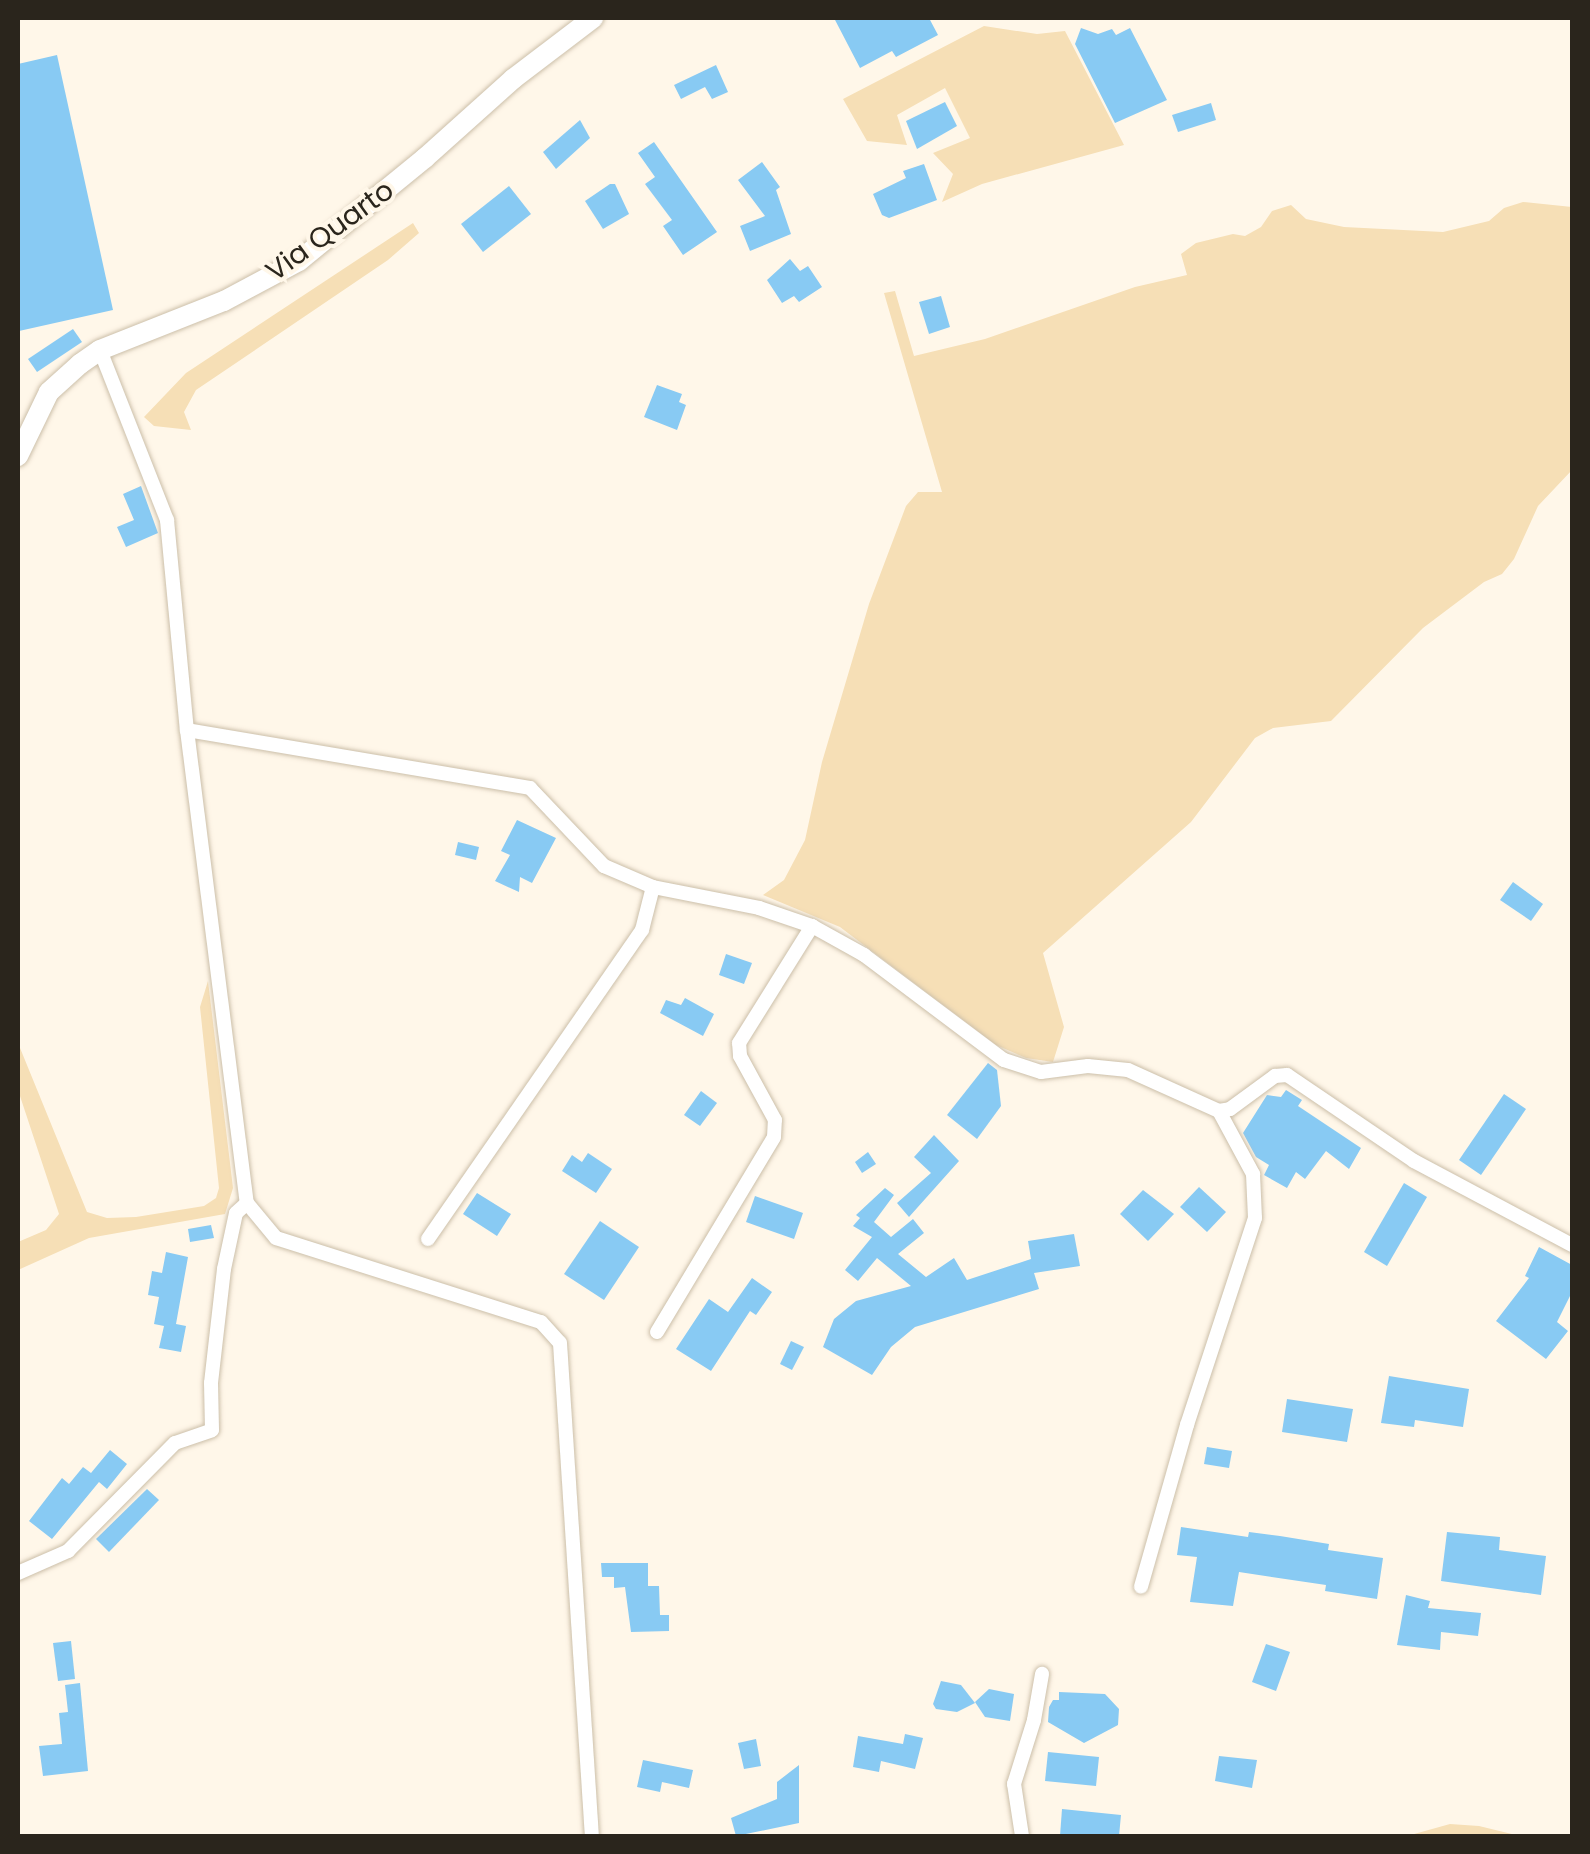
<!DOCTYPE html>
<html>
<head>
<meta charset="utf-8">
<style>
  body { margin:0 }
  #map { position:relative; width:1590px; height:1854px; overflow:hidden; background:#fff7e9; font-family:Poppins,sans-serif }
  div>[style] { position:absolute }
  [style*='--x'] { left:calc(var(--x)*1px); top:calc(var(--y)*1px); width:calc(var(--w)*1px); rotate:calc(var(--a)*1deg) }
  .green>* { inset:0; background:#f6dfb6 }
  .building>* { inset:0; background:#88caf3 }
  .roads { filter:drop-shadow(0 0 2px #ccbfa9) drop-shadow(0 0 2px #ccbfa9) }
  .street>* { height:14px; margin:-7px; padding:0 7px; transform-origin:7px; border-radius:7px; background:#fff }
  .secondary>* { height:20px; margin:-10px; padding:0 10px; transform-origin:10px; border-radius:10px; background:#fff }
  span { translate:-50% -50%; white-space:nowrap; text-align:center; line-height:1.15; -webkit-text-stroke:8px #fff7e9; paint-order:stroke }
  .street-label { font-size:28px; color:#2a251c }
  .frame { position:absolute; inset:0; border:20px solid #2a251c; pointer-events:none }
</style>
</head>
<body>
<div id="map">
  <div class="green">
    <i style="clip-path:polygon(984px 26px,1037px 34px,1065px 31px,1124px 145px,982px 184px,942px 202px,953px 174px,933px 153px,970px 138px,945px 88px,897px 115px,907px 145px,867px 141px,843px 99px)"></i>
    <i style="clip-path:polygon(1523px 202px,1572px 207px,1572px 470px,1538px 506px,1514px 559px,1502px 574px,1484px 582px,1423px 628px,1331px 721px,1273px 728px,1255px 738px,1191px 822px,1043px 953px,1064px 1027px,1053px 1062px,1026px 1058px,996px 1045px,840px 927px,763px 895px,784px 880px,805px 840px,822px 762px,869px 604px,906px 506px,918px 492px,942px 492px,884px 293px,895px 291px,914px 356px,985px 339px,1135px 287px,1187px 275px,1181px 254px,1196px 243px,1233px 234px,1245px 236px,1261px 227px,1272px 211px,1291px 205px,1306px 219px,1344px 227px,1443px 232px,1489px 221px,1504px 208px)"></i>
    <i style="clip-path:polygon(413px 223px,419px 233px,388px 260px,196px 390px,184px 412px,191px 430px,154px 426px,144px 417px,186px 373px)"></i>
    <i style="clip-path:polygon(208px 981px,233px 1188px,225px 1214px,89px 1238px,18px 1270px,18px 1242px,46px 1230px,59px 1214px,18px 1090px,18px 1043px,87px 1212px,107px 1218px,136px 1217px,204px 1206px,216px 1198px,219px 1188px,200px 1007px)"></i>
    <i style="clip-path:polygon(1450px 1824px,1479px 1826px,1520px 1836px,1407px 1836px)"></i>
  </div>
  <div class="building">
    <i style="clip-path:polygon(834px 18px,929px 18px,938px 35px,896px 57px,892px 51px,860px 68px)"></i>
    <i style="clip-path:polygon(1081px 28px,1098px 34px,1112px 29px,1116px 35px,1130px 28px,1167px 100px,1115px 123px,1075px 44px)"></i>
    <i style="clip-path:polygon(57px 55px,113px 310px,19px 331px,18px 64px)"></i>
    <i style="clip-path:polygon(716px 65px,728px 92px,712px 99px,705px 87px,681px 99px,674px 85px)"></i>
    <i style="clip-path:polygon(945px 102px,957px 126px,917px 149px,906px 121px)"></i>
    <i style="clip-path:polygon(1211px 103px,1216px 120px,1178px 132px,1172px 115px)"></i>
    <i style="clip-path:polygon(580px 120px,590px 138px,556px 169px,543px 152px)"></i>
    <i style="clip-path:polygon(654px 142px,717px 232px,683px 255px,663px 226px,672px 220px,645px 184px,655px 177px,638px 153px)"></i>
    <i style="clip-path:polygon(762px 162px,780px 187px,776px 190px,791px 234px,750px 251px,740px 226px,765px 216px,738px 180px)"></i>
    <i style="clip-path:polygon(924px 164px,937px 200px,889px 218px,882px 215px,873px 194px,906px 178px,903px 171px)"></i>
    <i style="clip-path:polygon(610px 184px,615px 184px,629px 214px,603px 229px,585px 201px)"></i>
    <i style="clip-path:polygon(509px 186px,531px 214px,483px 252px,461px 224px)"></i>
    <i style="clip-path:polygon(790px 259px,800px 271px,808px 266px,822px 287px,799px 302px,794px 296px,782px 303px,767px 280px)"></i>
    <i style="clip-path:polygon(941px 296px,950px 327px,929px 334px,919px 302px)"></i>
    <i style="clip-path:polygon(73px 329px,82px 342px,37px 372px,28px 359px)"></i>
    <i style="clip-path:polygon(657px 385px,682px 394px,679px 402px,686px 405px,677px 430px,644px 417px)"></i>
    <i style="clip-path:polygon(141px 486px,158px 533px,126px 547px,117px 527px,134px 520px,123px 494px)"></i>
    <i style="clip-path:polygon(517px 820px,556px 838px,532px 883px,520px 877px,519px 892px,495px 881px,510px 855px,501px 851px)"></i>
    <i style="clip-path:polygon(458px 842px,479px 847px,476px 860px,455px 855px)"></i>
    <i style="clip-path:polygon(1513px 882px,1543px 904px,1531px 921px,1500px 900px)"></i>
    <i style="clip-path:polygon(726px 954px,752px 963px,744px 984px,719px 975px)"></i>
    <i style="clip-path:polygon(685px 998px,714px 1014px,703px 1036px,660px 1013px,666px 1000px,681px 1005px)"></i>
    <i style="clip-path:polygon(988px 1063px,997px 1070px,1001px 1106px,977px 1139px,947px 1115px)"></i>
    <i style="clip-path:polygon(1286px 1090px,1302px 1100px,1298px 1106px,1361px 1148px,1349px 1169px,1326px 1151px,1305px 1179px,1296px 1172px,1287px 1188px,1264px 1175px,1269px 1165px,1256px 1157px,1243px 1133px,1267px 1095px,1281px 1097px)"></i>
    <i style="clip-path:polygon(701px 1091px,717px 1103px,700px 1126px,684px 1115px)"></i>
    <i style="clip-path:polygon(1504px 1094px,1526px 1109px,1481px 1175px,1459px 1160px)"></i>
    <i style="clip-path:polygon(934px 1135px,959px 1161px,909px 1217px,897px 1203px,931px 1173px,914px 1157px)"></i>
    <i style="clip-path:polygon(868px 1152px,876px 1164px,862px 1173px,855px 1162px)"></i>
    <i style="clip-path:polygon(588px 1153px,612px 1169px,596px 1193px,562px 1171px,572px 1155px,582px 1162px)"></i>
    <i style="clip-path:polygon(1404px 1183px,1427px 1197px,1387px 1266px,1364px 1252px)"></i>
    <i style="clip-path:polygon(1199px 1187px,1226px 1212px,1207px 1232px,1180px 1207px)"></i>
    <i style="clip-path:polygon(885px 1188px,894px 1195px,874px 1222px,891px 1237px,913px 1219px,924px 1233px,898px 1254px,926px 1277px,954px 1258px,967px 1280px,1031px 1259px,1028px 1241px,1074px 1234px,1080px 1266px,1034px 1273px,1039px 1289px,915px 1327px,891px 1347px,872px 1375px,823px 1347px,834px 1319px,856px 1301px,911px 1286px,877px 1258px,858px 1281px,845px 1270px,872px 1237px,853px 1226px,860px 1218px,856px 1215px)"></i>
    <i style="clip-path:polygon(1143px 1190px,1174px 1214px,1148px 1241px,1120px 1214px)"></i>
    <i style="clip-path:polygon(477px 1193px,511px 1214px,497px 1236px,463px 1214px)"></i>
    <i style="clip-path:polygon(755px 1196px,803px 1213px,794px 1239px,746px 1222px)"></i>
    <i style="clip-path:polygon(600px 1221px,639px 1247px,604px 1300px,564px 1274px)"></i>
    <i style="clip-path:polygon(211px 1225px,214px 1238px,190px 1242px,188px 1229px)"></i>
    <i style="clip-path:polygon(1539px 1247px,1572px 1265px,1572px 1292px,1557px 1322px,1568px 1331px,1546px 1359px,1496px 1321px,1529px 1278px,1525px 1276px)"></i>
    <i style="clip-path:polygon(166px 1252px,188px 1257px,176px 1324px,186px 1326px,181px 1352px,159px 1348px,164px 1326px,154px 1324px,159px 1297px,148px 1295px,152px 1271px,162px 1273px)"></i>
    <i style="clip-path:polygon(752px 1278px,772px 1292px,756px 1315px,750px 1311px,711px 1371px,676px 1349px,709px 1299px,728px 1312px)"></i>
    <i style="clip-path:polygon(791px 1341px,804px 1347px,792px 1370px,780px 1364px)"></i>
    <i style="clip-path:polygon(1389px 1376px,1469px 1389px,1463px 1427px,1415px 1420px,1414px 1427px,1381px 1423px)"></i>
    <i style="clip-path:polygon(1287px 1399px,1353px 1409px,1347px 1442px,1282px 1432px)"></i>
    <i style="clip-path:polygon(1207px 1447px,1232px 1451px,1229px 1468px,1204px 1464px)"></i>
    <i style="clip-path:polygon(110px 1450px,127px 1464px,107px 1489px,99px 1482px,52px 1539px,29px 1521px,62px 1478px,69px 1484px,83px 1467px,91px 1473px)"></i>
    <i style="clip-path:polygon(147px 1489px,159px 1500px,109px 1552px,96px 1539px)"></i>
    <i style="clip-path:polygon(1181px 1527px,1248px 1537px,1249px 1532px,1280px 1536px,1329px 1544px,1328px 1550px,1383px 1558px,1377px 1599px,1325px 1591px,1326px 1585px,1239px 1572px,1233px 1606px,1190px 1602px,1197px 1557px,1177px 1555px)"></i>
    <i style="clip-path:polygon(1447px 1532px,1500px 1537px,1499px 1550px,1546px 1556px,1541px 1595px,1441px 1581px)"></i>
    <i style="clip-path:polygon(601px 1563px,648px 1563px,648px 1586px,659px 1586px,660px 1615px,669px 1615px,669px 1631px,631px 1632px,625px 1587px,614px 1588px,614px 1577px,602px 1577px)"></i>
    <i style="clip-path:polygon(1406px 1595px,1430px 1601px,1428px 1608px,1481px 1613px,1478px 1636px,1441px 1632px,1440px 1650px,1397px 1645px)"></i>
    <i style="clip-path:polygon(71px 1641px,75px 1679px,58px 1681px,53px 1643px)"></i>
    <i style="clip-path:polygon(1266px 1644px,1290px 1652px,1276px 1691px,1252px 1682px)"></i>
    <i style="clip-path:polygon(941px 1681px,961px 1685px,975px 1703px,957px 1712px,936px 1709px,933px 1704px)"></i>
    <i style="clip-path:polygon(80px 1683px,88px 1771px,43px 1776px,39px 1746px,62px 1744px,59px 1713px,68px 1712px,65px 1685px)"></i>
    <i style="clip-path:polygon(989px 1689px,1014px 1694px,1010px 1721px,985px 1717px,975px 1702px)"></i>
    <i style="clip-path:polygon(1059px 1692px,1105px 1694px,1119px 1709px,1118px 1725px,1084px 1743px,1048px 1722px,1049px 1707px,1053px 1700px,1059px 1700px)"></i>
    <i style="clip-path:polygon(905px 1734px,923px 1738px,915px 1769px,881px 1761px,879px 1772px,853px 1767px,858px 1736px,903px 1744px)"></i>
    <i style="clip-path:polygon(756px 1739px,761px 1766px,744px 1769px,738px 1743px)"></i>
    <i style="clip-path:polygon(1048px 1752px,1099px 1757px,1096px 1786px,1045px 1781px)"></i>
    <i style="clip-path:polygon(1219px 1756px,1257px 1760px,1252px 1788px,1215px 1781px)"></i>
    <i style="clip-path:polygon(643px 1760px,693px 1770px,689px 1788px,662px 1782px,660px 1792px,637px 1787px)"></i>
    <i style="clip-path:polygon(799px 1765px,799px 1823px,736px 1836px,731px 1818px,777px 1799px,777px 1782px)"></i>
    <i style="clip-path:polygon(1062px 1809px,1121px 1815px,1119px 1836px,1060px 1836px)"></i>
  </div>
  <div class="roads">
    <div class="street">
      <i style="--x:100;--y:350;--w:183;--a:68.5"></i>
      <i style="--x:167;--y:520;--w:211;--a:84.6"></i>
      <i style="--x:187;--y:730;--w:477;--a:82.8"></i>
      <i style="--x:247;--y:1203;--w:45;--a:50.4"></i>
      <i style="--x:276;--y:1238;--w:278;--a:17.6"></i>
      <i style="--x:541;--y:1322;--w:28;--a:48"></i>
      <i style="--x:560;--y:1343;--w:494;--a:86.3"></i>
      <i style="--x:187;--y:730;--w:348;--a:9.6"></i>
      <i style="--x:530;--y:788;--w:108;--a:46.5"></i>
      <i style="--x:604;--y:866;--w:53;--a:23.2"></i>
      <i style="--x:653;--y:887;--w:108;--a:11.2"></i>
      <i style="--x:759;--y:908;--w:56;--a:18.8"></i>
      <i style="--x:812;--y:926;--w:60;--a:29.1"></i>
      <i style="--x:864;--y:955;--w:175;--a:36.9"></i>
      <i style="--x:1004;--y:1060;--w:39;--a:18"></i>
      <i style="--x:1041;--y:1072;--w:47;--a:-7.3"></i>
      <i style="--x:1088;--y:1066;--w:40;--a:5.7"></i>
      <i style="--x:1128;--y:1070;--w:100;--a:24.3"></i>
      <i style="--x:1219;--y:1111;--w:72;--a:61.6"></i>
      <i style="--x:1253;--y:1174;--w:44;--a:87.4"></i>
      <i style="--x:1255;--y:1218;--w:218;--a:108.2"></i>
      <i style="--x:1187;--y:1425;--w:168;--a:105.9"></i>
      <i style="--x:1219;--y:1111;--w:11;--a:-10"></i>
      <i style="--x:1230;--y:1109;--w:56;--a:-36.3"></i>
      <i style="--x:1275;--y:1076;--w:12;--a:-5"></i>
      <i style="--x:1287;--y:1075;--w:153;--a:34.1"></i>
      <i style="--x:1414;--y:1161;--w:179;--a:28"></i>
      <i style="--x:428;--y:1239;--w:376;--a:-55.3"></i>
      <i style="--x:642;--y:930;--w:44;--a:-75.7"></i>
      <i style="--x:657;--y:1332;--w:227;--a:-59"></i>
      <i style="--x:774;--y:1137;--w:17;--a:-87"></i>
      <i style="--x:775;--y:1120;--w:73;--a:-118.7"></i>
      <i style="--x:740;--y:1056;--w:13;--a:-94"></i>
      <i style="--x:739;--y:1043;--w:138;--a:-58"></i>
      <i style="--x:18;--y:1573;--w:55;--a:-23.7"></i>
      <i style="--x:68;--y:1551;--w:152;--a:-45.3"></i>
      <i style="--x:175;--y:1443;--w:39;--a:-19"></i>
      <i style="--x:212;--y:1430;--w:47;--a:-91.2"></i>
      <i style="--x:211;--y:1383;--w:115;--a:-83.5"></i>
      <i style="--x:224;--y:1269;--w:57;--a:-77.9"></i>
      <i style="--x:236;--y:1213;--w:15;--a:-42"></i>
      <i style="--x:1022;--y:1836;--w:53;--a:-98.7"></i>
      <i style="--x:1014;--y:1784;--w:67;--a:-72.6"></i>
      <i style="--x:1034;--y:1720;--w:47;--a:-80.1"></i>
    </div>
    <div class="secondary">
      <i style="--x:18;--y:456;--w:71;--a:-64.2"></i>
      <i style="--x:49;--y:392;--w:42;--a:-42.1"></i>
      <i style="--x:80;--y:364;--w:24;--a:-35"></i>
      <i style="--x:100;--y:350;--w:133;--a:-21.6"></i>
      <i style="--x:224;--y:301;--w:85;--a:-28.1"></i>
      <i style="--x:299;--y:261;--w:163;--a:-39.3"></i>
      <i style="--x:425;--y:158;--w:118;--a:-41.9"></i>
      <i style="--x:513;--y:79;--w:101;--a:-37.3"></i>
    </div>
  </div>
  <div class="street-label">
    <span style="left:330px;top:231px;rotate:-36deg">Via Quarto</span>
  </div>
  <div class="frame"></div>
</div>
</body>
</html>
